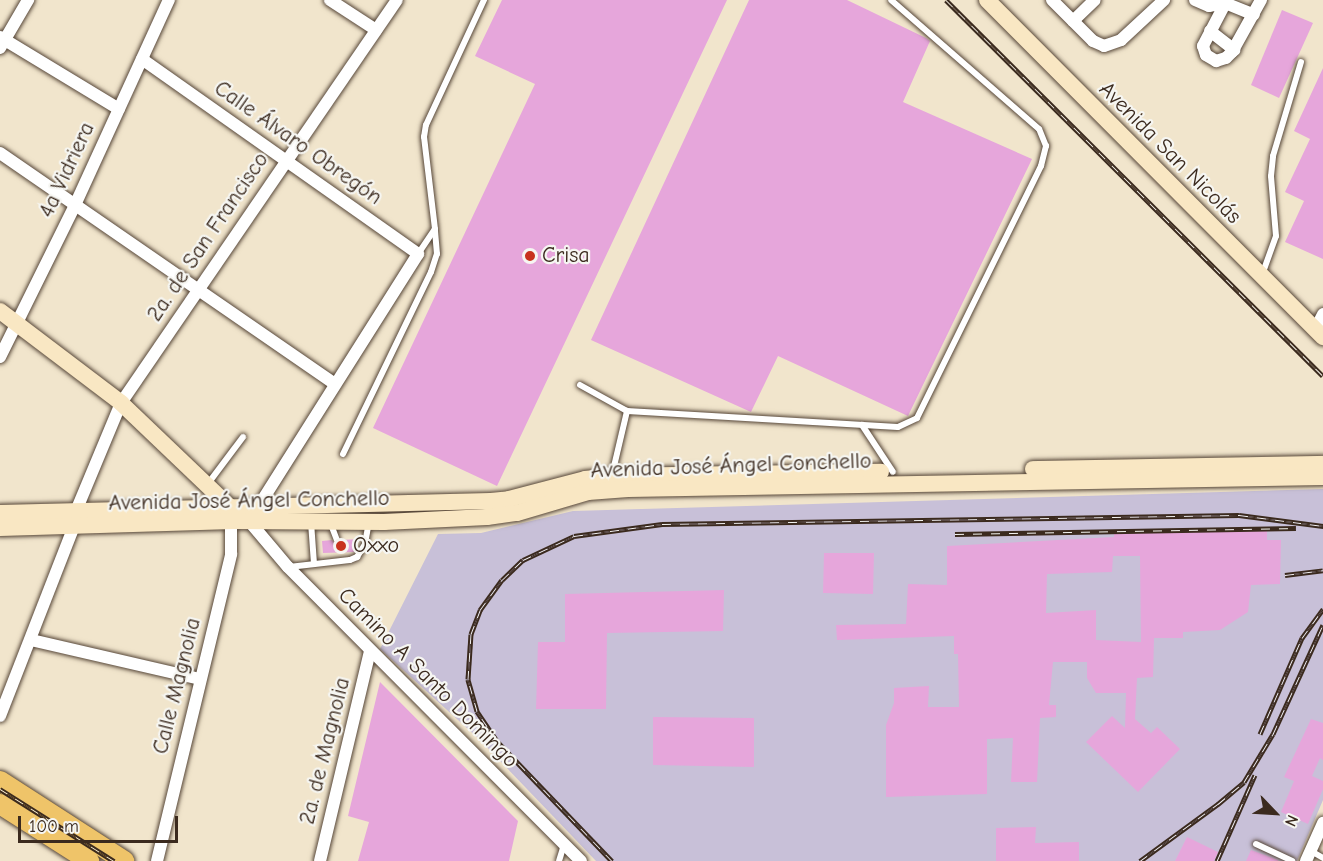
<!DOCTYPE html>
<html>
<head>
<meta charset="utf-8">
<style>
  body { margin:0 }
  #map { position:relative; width:1323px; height:861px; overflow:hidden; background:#f1e5cc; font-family:"Comic Neue",sans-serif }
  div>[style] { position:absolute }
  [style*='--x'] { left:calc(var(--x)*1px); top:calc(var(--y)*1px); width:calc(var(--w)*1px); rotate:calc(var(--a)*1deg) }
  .industrial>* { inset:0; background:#c8c0d8 }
  .building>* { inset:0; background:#e6a6db }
  .roads { filter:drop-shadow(0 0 2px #564638) drop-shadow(0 0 2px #564638) }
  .lane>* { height:6px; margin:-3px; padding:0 3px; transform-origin:3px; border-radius:3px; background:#fff }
  .street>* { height:12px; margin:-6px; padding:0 6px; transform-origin:6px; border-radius:6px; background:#fff }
  .secondary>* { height:16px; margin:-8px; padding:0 8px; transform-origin:8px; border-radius:8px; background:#f9e7c3 }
  .primary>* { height:20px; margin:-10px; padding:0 10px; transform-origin:10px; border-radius:10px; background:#efc469 }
  .rail>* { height:5px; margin-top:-2.5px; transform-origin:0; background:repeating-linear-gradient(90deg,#f6f6f2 0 9px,#3b2a1e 0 18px); box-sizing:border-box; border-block:2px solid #3b2a1e }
  .dots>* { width:16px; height:16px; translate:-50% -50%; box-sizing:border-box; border:3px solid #f6f6f2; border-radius:50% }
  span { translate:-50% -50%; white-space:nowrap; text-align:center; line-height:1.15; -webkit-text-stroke:4.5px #f6f6f2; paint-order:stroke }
  .street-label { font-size:22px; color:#3b2a1e }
  .poi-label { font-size:22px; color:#3b2a1e }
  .left { translate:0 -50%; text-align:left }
  .north { position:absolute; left:1245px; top:783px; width:60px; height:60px; -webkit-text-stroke:4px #f6f6f2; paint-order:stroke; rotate:115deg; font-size:16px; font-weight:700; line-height:24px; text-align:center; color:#3b2a1e }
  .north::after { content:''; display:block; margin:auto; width:21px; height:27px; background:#3b2a1e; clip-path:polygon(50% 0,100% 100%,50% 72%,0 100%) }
  .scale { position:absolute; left:18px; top:816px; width:160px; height:27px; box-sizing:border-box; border:3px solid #3b2a1e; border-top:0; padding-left:8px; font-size:18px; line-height:21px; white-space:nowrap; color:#3b2a1e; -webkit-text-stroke:4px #f6f6f2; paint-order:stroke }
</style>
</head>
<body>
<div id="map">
  <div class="industrial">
    <i style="clip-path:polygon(1323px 489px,1323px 800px,1297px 861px,596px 861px,480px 740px,380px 649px,438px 534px,481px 533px,573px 511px)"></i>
  </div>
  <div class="building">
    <i style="clip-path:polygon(502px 0,727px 0,497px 486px,373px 428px,535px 84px,475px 56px)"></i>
    <i style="clip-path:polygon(749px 0,847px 0,926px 38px,930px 41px,903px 102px,1032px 159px,908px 416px,778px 356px,751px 412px,591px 340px)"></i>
    <i style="clip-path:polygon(1282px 10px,1313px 23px,1279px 98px,1251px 85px)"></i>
    <i style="clip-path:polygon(1323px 68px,1323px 259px,1285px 242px,1304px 201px,1285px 192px,1310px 139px,1294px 131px)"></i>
    <i style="clip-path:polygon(evenodd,1267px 530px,1267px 540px,1281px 540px,1280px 584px,1251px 585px,1248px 612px,1220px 630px,1183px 632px,1183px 638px,1154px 638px,1153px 677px,1137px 678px,1135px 719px,1151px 733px,1157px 727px,1180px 749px,1138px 792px,1086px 742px,1112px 716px,1125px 728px,1126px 693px,1096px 693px,1087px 678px,1087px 662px,1053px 662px,1049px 705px,1056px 705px,1056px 717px,1040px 718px,1037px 782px,1011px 782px,1013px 738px,987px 739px,987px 794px,886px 797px,886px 725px,894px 703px,894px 688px,929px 686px,928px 707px,959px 707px,958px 654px,954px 654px,954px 636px,837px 640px,836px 625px,906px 624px,908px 584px,947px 585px,947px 546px,1114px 537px,1114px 531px,1267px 530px,1113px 556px,1140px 556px,1141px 642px,1096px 640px,1096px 610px,1046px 613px,1047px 574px,1112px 572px,1113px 556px)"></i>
    <i style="clip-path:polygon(359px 539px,354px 552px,323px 553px,322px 541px,332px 540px,337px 545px,342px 540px)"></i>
    <i style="clip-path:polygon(824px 553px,874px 553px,873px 594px,823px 593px)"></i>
    <i style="clip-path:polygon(724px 590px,723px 631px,607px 633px,606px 709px,536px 709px,538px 642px,565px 642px,565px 594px)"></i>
    <i style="clip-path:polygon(380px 682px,518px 821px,509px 861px,358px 861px,369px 822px,348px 816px)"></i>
    <i style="clip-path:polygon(653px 717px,754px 718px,754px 767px,653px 765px)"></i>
    <i style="clip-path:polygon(1311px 719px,1323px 723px,1323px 760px,1320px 758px,1312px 776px,1323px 781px,1323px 789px,1308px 824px,1281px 812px,1294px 781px,1284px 777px)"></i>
    <i style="clip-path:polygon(1036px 827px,1035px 843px,1079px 842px,1079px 861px,996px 861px,996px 828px)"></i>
    <i style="clip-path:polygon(1187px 837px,1218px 852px,1214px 861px,1175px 861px)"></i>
    <i style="clip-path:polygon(1251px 850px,1278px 860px,1278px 861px,1246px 861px)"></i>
  </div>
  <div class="roads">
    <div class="lane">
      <i style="--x:418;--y:254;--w:30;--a:-56"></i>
      <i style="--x:435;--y:229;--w:93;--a:-96.8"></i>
      <i style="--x:424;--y:137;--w:12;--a:-81"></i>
      <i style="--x:426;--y:125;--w:138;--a:-65.1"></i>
      <i style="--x:1262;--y:275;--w:41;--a:-70.3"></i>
      <i style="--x:1276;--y:236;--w:60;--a:-94.8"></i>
      <i style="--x:1271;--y:176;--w:20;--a:-84"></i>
      <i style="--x:1273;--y:156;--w:98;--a:-73.4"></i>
      <i style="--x:580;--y:385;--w:54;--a:29"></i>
      <i style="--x:627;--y:411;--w:271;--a:3.4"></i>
      <i style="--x:898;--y:427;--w:21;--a:-25"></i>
      <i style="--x:917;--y:418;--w:281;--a:-63.8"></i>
      <i style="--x:1041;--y:166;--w:21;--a:-76"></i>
      <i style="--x:1046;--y:146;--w:18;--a:-112"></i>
      <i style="--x:1039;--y:129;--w:196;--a:-138.9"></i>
      <i style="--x:862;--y:425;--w:56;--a:56.6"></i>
      <i style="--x:343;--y:454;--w:202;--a:-64.2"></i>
      <i style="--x:431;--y:272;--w:19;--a:-72"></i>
      <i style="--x:437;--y:254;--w:25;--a:-95"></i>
      <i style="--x:612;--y:475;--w:66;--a:-76.8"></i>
      <i style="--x:207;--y:485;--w:60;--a:-53.1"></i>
      <i style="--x:311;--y:522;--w:42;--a:85.9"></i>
      <i style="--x:330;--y:522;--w:19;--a:69"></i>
      <i style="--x:289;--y:567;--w:61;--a:-6.5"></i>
      <i style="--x:350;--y:560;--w:8;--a:-23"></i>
      <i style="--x:357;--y:557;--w:15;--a:-58"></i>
      <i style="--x:365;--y:544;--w:22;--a:-80"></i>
      <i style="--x:1256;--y:844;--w:40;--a:25"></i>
      <i style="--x:1311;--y:851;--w:14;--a:30"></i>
      <i style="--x:559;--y:861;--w:17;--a:-73"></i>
    </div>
    <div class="street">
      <i style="--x:330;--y:0;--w:55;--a:33.1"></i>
      <i style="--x:1052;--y:0;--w:58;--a:45"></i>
      <i style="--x:1093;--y:41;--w:12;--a:24"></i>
      <i style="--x:1104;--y:46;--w:18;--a:-19"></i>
      <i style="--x:1121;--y:40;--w:59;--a:-42.9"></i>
      <i style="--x:1195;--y:0;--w:15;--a:23"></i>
      <i style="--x:1209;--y:6;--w:16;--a:-11"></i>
      <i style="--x:1227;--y:0;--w:52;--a:117.6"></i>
      <i style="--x:1203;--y:46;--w:9;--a:72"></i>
      <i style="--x:1206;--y:55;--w:12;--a:31"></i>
      <i style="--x:1216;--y:61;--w:10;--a:-17"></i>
      <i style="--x:1226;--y:58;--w:8;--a:-45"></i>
      <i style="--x:1232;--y:52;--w:60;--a:-60.9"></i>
      <i style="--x:1225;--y:3;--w:31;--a:22"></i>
      <i style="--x:1073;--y:21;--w:30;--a:-44"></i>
      <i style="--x:1210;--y:31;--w:31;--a:38"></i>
      <i style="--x:0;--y:37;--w:139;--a:31.2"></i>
      <i style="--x:0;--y:48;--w:56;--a:-59.7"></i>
      <i style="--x:142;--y:59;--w:338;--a:35.2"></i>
      <i style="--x:418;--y:254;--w:316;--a:122.3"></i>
      <i style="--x:249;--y:521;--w:60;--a:49.7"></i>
      <i style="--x:288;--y:567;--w:415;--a:45.1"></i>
      <i style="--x:0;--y:153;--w:406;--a:34.6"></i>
      <i style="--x:1315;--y:330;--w:18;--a:-63"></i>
      <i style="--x:0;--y:357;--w:169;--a:-63.7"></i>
      <i style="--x:75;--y:205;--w:226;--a:-65.4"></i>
      <i style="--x:76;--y:511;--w:117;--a:-67.4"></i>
      <i style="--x:121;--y:403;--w:488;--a:-55.6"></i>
      <i style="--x:31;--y:640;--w:173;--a:13"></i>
      <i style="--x:0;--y:716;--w:204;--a:-68.7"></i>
      <i style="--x:157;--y:861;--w:316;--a:-76.4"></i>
      <i style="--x:231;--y:554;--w:39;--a:-90"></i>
      <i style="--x:320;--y:861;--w:216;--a:-76.6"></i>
      <i style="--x:1306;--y:861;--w:42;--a:-65.9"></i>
    </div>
    <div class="secondary">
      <i style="--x:987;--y:0;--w:476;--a:45.1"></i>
      <i style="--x:0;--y:311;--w:152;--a:37.2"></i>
      <i style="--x:121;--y:403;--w:156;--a:43.7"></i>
      <i style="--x:1033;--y:469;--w:290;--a:-1"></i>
      <i style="--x:0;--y:513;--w:491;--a:-1.4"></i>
      <i style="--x:491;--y:501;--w:18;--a:-6"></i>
      <i style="--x:509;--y:499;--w:79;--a:-14.7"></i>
      <i style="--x:585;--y:479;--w:27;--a:-6"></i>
      <i style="--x:612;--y:476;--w:269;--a:-0.9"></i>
      <i style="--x:0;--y:528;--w:233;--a:-1.7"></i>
      <i style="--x:233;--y:521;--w:151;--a:0.4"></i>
      <i style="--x:384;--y:522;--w:103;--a:-2.8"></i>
      <i style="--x:487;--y:517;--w:30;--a:-8"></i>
      <i style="--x:517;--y:513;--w:74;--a:-16.5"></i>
      <i style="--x:588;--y:492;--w:40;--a:-4.3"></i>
      <i style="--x:628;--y:489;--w:695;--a:-0.99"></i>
    </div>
    <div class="primary">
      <i style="--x:0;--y:781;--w:148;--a:32.8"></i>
      <i style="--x:0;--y:804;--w:106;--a:32.6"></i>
    </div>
  </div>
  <div class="rail">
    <i style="--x:946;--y:0;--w:532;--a:44.92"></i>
    <i style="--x:955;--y:534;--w:341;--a:-1"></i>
    <i style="--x:1285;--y:575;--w:38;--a:-7"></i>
    <i style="--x:1260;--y:734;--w:105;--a:-66.4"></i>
    <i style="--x:1302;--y:638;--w:36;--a:-54"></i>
    <i style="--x:0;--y:789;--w:135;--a:32.3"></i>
    <i style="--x:612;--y:861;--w:166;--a:-133.8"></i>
    <i style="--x:497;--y:741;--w:36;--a:-124"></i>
    <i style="--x:477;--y:711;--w:33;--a:-106"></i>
    <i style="--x:468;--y:679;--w:45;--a:-86.2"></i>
    <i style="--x:471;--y:634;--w:26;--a:-69"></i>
    <i style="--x:480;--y:610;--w:37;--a:-54"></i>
    <i style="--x:502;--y:580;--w:29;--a:-44"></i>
    <i style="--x:523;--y:560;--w:56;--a:-25.2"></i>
    <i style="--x:574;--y:536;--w:89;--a:-7.8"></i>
    <i style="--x:662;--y:524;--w:577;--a:-0.89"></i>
    <i style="--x:1239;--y:515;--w:85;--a:7.5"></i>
    <i style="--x:1140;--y:861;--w:97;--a:-36.2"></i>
    <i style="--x:1218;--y:804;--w:34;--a:-40"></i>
    <i style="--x:1244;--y:782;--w:56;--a:-58.9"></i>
    <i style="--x:1273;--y:734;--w:120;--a:-65.4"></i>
    <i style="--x:1217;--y:861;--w:94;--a:-66.2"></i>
  </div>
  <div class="dots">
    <i style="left:530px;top:256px;background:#c8321e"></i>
    <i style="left:341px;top:546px;background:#c8321e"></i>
  </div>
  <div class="street-label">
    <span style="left:298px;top:143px;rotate:35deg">Calle Álvaro Obregón</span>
    <span style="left:1170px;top:153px;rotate:45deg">Avenida San Nicolás</span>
    <span style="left:67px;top:170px;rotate:-65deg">4a Vidriera</span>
    <span style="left:208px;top:237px;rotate:-56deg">2a. de San Francisco</span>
    <span style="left:731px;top:466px;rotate:-2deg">Avenida José Ángel Conchello</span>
    <span style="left:249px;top:501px;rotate:-1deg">Avenida José Ángel Conchello</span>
    <span style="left:428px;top:678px;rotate:45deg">Camino A Santo Domingo</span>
    <span style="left:177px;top:686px;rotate:-76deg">Calle Magnolia</span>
    <span style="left:325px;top:751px;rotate:-76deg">2a. de Magnolia</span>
  </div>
  <div class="poi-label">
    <span class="left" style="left:542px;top:256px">Crisa</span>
    <span class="left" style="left:353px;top:546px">Oxxo</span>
  </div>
  <div class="north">N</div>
  <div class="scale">100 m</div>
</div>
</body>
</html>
